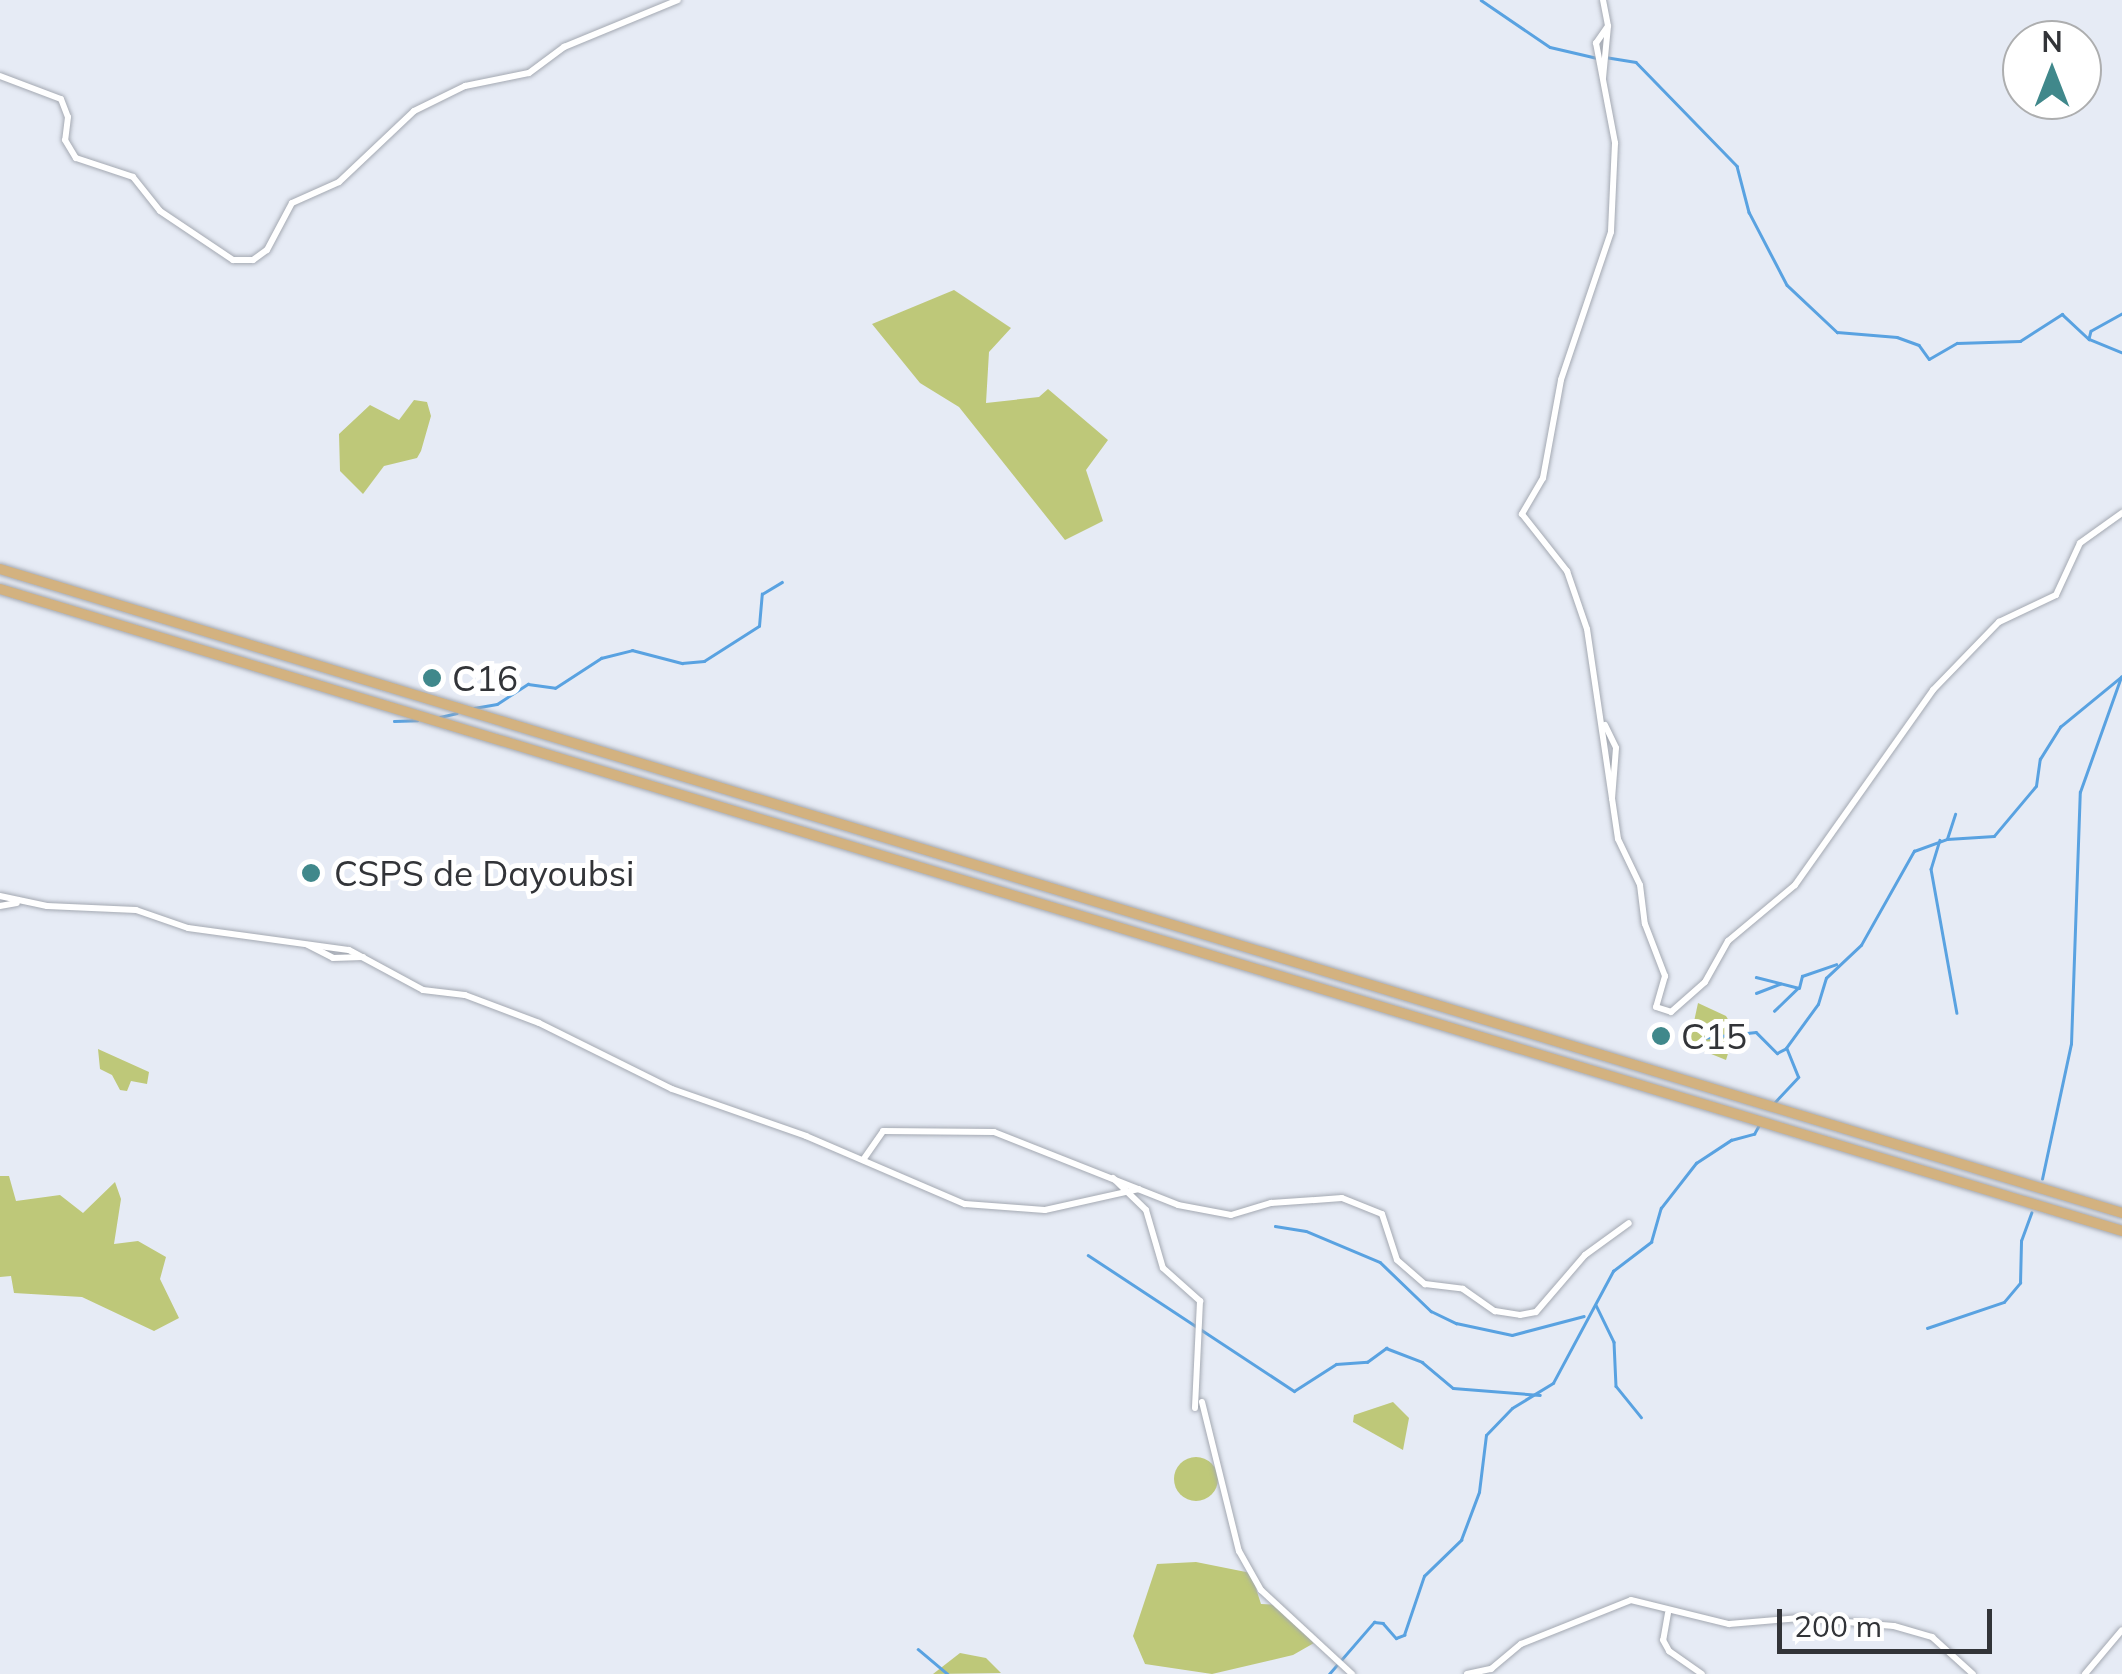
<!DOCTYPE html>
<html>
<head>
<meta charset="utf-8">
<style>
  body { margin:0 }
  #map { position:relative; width:2122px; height:1674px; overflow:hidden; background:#e6ebf5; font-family:Mulish,sans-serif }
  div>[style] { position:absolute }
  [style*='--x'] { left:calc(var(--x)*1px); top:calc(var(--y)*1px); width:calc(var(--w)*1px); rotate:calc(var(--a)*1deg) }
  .green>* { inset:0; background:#bec879 }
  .round { border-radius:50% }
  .stream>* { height:2.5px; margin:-1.25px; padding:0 1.25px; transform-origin:1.25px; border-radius:1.25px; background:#59a2e1 }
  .roads { filter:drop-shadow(0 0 2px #a4a9b2) drop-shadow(0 0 2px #a4a9b2) }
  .minor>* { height:6px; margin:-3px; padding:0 3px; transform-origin:3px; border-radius:3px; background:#fff }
  .trunk>* { height:10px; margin:-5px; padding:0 5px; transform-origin:5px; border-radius:5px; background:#d3b280 }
  .dots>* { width:28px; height:28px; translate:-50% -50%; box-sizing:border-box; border:5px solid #fff; border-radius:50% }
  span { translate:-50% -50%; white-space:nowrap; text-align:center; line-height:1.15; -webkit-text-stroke:10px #fff; paint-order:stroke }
  .poi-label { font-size:35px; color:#323438 }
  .left { translate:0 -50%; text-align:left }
  .north { position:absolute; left:2002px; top:20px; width:100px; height:100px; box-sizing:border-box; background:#fff; border:2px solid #adaeaf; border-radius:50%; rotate:0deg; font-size:28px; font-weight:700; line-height:40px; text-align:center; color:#323438 }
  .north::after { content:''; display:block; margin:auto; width:35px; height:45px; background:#40888b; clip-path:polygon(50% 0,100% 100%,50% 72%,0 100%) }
  .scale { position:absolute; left:1777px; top:1609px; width:215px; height:45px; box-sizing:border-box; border:5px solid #323438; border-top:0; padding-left:12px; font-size:30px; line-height:35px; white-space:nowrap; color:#323438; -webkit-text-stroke:8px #fff; paint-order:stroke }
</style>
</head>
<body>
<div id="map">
  <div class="green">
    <i style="clip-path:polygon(954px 290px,1011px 328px,989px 352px,986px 403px,1039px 397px,1048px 389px,1108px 440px,1086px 470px,1103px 521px,1065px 540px,959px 407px,920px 383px,872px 324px)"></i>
    <i style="clip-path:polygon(414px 400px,427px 402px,431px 416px,421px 451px,417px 458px,384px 466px,363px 494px,340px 471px,339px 434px,370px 405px,399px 420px)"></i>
    <i style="clip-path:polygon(1698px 1003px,1726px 1016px,1735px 1031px,1726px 1060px,1689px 1045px)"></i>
    <i style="clip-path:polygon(98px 1049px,149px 1072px,147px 1084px,131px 1081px,127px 1091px,120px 1090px,112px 1075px,100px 1069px)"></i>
    <i style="clip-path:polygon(0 1176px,9px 1176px,16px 1201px,60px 1195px,83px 1213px,115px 1182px,121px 1199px,114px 1244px,138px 1241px,166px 1257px,160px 1279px,179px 1318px,154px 1331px,82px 1297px,14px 1293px,11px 1276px,0 1277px)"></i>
    <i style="clip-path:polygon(1393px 1402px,1409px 1418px,1403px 1450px,1353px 1422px,1354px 1415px)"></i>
    <i class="round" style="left:1174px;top:1457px;width:44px;height:44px"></i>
    <i style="clip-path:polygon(1196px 1562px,1251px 1573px,1261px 1604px,1280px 1605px,1314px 1643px,1293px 1655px,1212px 1674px,1145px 1664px,1133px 1636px,1157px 1564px)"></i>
    <i style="clip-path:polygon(960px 1653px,986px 1658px,1001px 1673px,933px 1674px)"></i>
  </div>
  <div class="stream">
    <i style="--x:1481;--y:0;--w:83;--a:34.3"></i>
    <i style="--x:1550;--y:47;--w:48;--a:13.2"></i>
    <i style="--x:1605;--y:57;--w:31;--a:9"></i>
    <i style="--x:1636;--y:62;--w:145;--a:45.8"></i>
    <i style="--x:1737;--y:166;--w:48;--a:75.4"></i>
    <i style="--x:1749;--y:212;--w:82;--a:62.5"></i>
    <i style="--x:1787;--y:285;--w:69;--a:43.2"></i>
    <i style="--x:1837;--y:332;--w:60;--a:4.8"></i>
    <i style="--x:1897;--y:337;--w:23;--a:20"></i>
    <i style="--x:1919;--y:345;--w:17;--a:54"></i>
    <i style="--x:1929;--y:359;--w:32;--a:-30"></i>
    <i style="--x:1957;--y:343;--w:63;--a:-1.8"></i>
    <i style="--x:2020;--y:341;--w:50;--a:-32.7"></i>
    <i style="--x:2062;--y:314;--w:37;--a:43"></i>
    <i style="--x:2122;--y:314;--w:35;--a:151"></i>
    <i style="--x:2091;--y:331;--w:8;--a:104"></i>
    <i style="--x:2089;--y:339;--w:35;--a:22"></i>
    <i style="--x:474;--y:708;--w:23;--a:-10"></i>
    <i style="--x:497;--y:704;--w:37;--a:-33"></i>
    <i style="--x:528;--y:684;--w:27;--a:8"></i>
    <i style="--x:555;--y:688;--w:55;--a:-33.1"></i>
    <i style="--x:601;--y:658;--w:32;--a:-14"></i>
    <i style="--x:632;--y:650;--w:52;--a:14.6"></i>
    <i style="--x:682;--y:663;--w:22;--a:-5"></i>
    <i style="--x:704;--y:661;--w:65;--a:-32.5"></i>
    <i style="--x:759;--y:626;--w:32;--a:-85"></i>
    <i style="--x:762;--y:594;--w:23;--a:-31"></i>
    <i style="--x:440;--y:717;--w:17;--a:-13"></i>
    <i style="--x:394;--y:721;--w:23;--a:-2"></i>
    <i style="--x:1947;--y:839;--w:26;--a:-72"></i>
    <i style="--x:1940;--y:840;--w:30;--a:107"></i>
    <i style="--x:1931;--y:869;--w:146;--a:79.8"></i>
    <i style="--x:1756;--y:977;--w:44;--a:14.3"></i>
    <i style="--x:1799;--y:988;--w:12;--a:-76"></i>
    <i style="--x:1802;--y:976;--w:36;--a:-19"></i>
    <i style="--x:1756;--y:993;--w:26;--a:-21"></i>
    <i style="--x:1774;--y:1011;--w:33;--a:-44"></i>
    <i style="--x:1702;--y:1038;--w:54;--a:-6.3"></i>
    <i style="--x:1756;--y:1032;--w:30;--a:45"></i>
    <i style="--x:1777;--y:1053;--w:9;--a:-27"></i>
    <i style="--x:1775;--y:1102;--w:34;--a:-47"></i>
    <i style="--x:1798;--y:1077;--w:31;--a:-112"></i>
    <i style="--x:1786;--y:1048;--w:54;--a:-54"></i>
    <i style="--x:1818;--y:1004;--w:27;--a:-73"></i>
    <i style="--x:1826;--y:978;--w:48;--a:-43.3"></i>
    <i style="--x:1861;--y:945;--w:108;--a:-60.6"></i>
    <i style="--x:1914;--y:851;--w:35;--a:-20"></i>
    <i style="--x:1947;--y:839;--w:47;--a:-3.7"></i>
    <i style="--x:1994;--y:836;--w:65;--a:-50"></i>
    <i style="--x:2036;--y:786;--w:27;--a:-82"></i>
    <i style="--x:2040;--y:759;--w:38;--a:-58"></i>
    <i style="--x:2060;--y:727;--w:80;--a:-39.4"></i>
    <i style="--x:2042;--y:1179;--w:138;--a:-77.9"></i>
    <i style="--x:2071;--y:1044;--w:252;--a:-88"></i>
    <i style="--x:2080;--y:792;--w:122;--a:-70.4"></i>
    <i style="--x:1275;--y:1226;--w:31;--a:9"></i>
    <i style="--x:1306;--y:1231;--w:80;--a:22.7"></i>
    <i style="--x:1380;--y:1262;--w:71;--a:43.9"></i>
    <i style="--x:1431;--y:1311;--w:28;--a:26"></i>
    <i style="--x:1456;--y:1323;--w:57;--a:12.1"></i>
    <i style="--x:1512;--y:1335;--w:74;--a:-14.8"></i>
    <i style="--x:1088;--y:1255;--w:247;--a:33.4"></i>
    <i style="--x:1294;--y:1391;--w:50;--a:-32.7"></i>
    <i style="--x:1336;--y:1364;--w:31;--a:-4"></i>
    <i style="--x:1367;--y:1362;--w:24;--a:-36"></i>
    <i style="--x:1386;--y:1348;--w:39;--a:21"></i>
    <i style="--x:1422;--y:1362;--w:40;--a:40"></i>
    <i style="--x:1453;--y:1388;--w:87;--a:4.6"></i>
    <i style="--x:1596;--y:1305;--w:41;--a:64.1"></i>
    <i style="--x:1614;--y:1342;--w:44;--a:87.4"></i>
    <i style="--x:1616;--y:1386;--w:40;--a:51"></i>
    <i style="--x:1927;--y:1328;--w:81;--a:-18.7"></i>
    <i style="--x:2004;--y:1302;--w:25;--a:-50"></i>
    <i style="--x:2020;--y:1283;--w:42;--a:-88.6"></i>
    <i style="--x:2021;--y:1241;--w:30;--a:-70"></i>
    <i style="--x:918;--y:1649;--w:39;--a:40"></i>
    <i style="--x:1329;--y:1674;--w:69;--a:-49.1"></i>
    <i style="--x:1374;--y:1622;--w:9;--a:6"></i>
    <i style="--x:1383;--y:1623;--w:20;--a:49"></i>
    <i style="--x:1396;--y:1638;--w:9;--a:-21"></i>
    <i style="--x:1404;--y:1635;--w:62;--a:-71.3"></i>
    <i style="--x:1424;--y:1576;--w:52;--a:-44.2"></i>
    <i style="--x:1461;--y:1540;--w:51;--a:-69.4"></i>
    <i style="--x:1479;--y:1492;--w:57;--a:-83"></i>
    <i style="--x:1486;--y:1435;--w:37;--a:-46"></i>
    <i style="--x:1512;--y:1408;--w:48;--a:-31.4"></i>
    <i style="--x:1553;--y:1383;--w:127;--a:-61.8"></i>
    <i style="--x:1613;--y:1271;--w:48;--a:-37.3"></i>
    <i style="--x:1651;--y:1242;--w:35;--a:-74"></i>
    <i style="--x:1661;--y:1208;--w:57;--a:-52.1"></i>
    <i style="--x:1696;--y:1163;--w:42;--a:-33.3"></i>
    <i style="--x:1731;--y:1140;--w:24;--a:-15"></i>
    <i style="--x:1754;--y:1134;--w:10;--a:-61"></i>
  </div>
  <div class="roads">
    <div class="minor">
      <i style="--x:1603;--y:0;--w:26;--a:79"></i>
      <i style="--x:1608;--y:26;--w:21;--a:125"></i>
      <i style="--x:1596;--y:43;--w:102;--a:79.2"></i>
      <i style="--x:1615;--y:143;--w:89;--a:92.6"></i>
      <i style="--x:1611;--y:232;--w:156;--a:108.7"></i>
      <i style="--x:1561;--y:380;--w:100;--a:100.4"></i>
      <i style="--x:1543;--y:478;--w:42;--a:120.3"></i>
      <i style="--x:1522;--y:514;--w:73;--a:51.7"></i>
      <i style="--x:1567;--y:571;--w:61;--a:71"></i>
      <i style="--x:1587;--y:629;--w:212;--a:81.6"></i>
      <i style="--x:1618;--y:839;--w:51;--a:64.4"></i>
      <i style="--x:1640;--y:885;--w:39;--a:83"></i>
      <i style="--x:1645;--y:924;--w:56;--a:69"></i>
      <i style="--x:1665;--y:976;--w:32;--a:106"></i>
      <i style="--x:1656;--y:1007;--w:16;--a:18"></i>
      <i style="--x:1671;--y:1012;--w:45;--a:-41.4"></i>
      <i style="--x:1705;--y:982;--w:47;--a:-60.7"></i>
      <i style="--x:1728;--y:941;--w:87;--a:-39.9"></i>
      <i style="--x:1795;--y:885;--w:239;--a:-54.7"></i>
      <i style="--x:1933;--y:690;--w:95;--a:-45.9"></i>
      <i style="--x:1999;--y:622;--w:63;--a:-25.3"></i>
      <i style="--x:2056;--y:595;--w:57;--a:-65.2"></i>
      <i style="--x:2080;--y:543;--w:52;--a:-35.5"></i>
      <i style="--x:0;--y:76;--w:65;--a:20.7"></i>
      <i style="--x:61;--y:99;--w:19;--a:69"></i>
      <i style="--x:68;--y:117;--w:23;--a:97"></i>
      <i style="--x:65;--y:140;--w:21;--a:59"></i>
      <i style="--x:76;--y:158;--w:60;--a:18.4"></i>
      <i style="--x:133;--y:177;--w:43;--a:51.5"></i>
      <i style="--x:160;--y:211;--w:88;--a:33.9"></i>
      <i style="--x:233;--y:260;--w:20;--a:0"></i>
      <i style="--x:253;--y:260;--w:17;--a:-36"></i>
      <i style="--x:267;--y:250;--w:53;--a:-62"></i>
      <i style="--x:292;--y:203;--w:51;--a:-24.1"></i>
      <i style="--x:339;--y:182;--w:103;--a:-43.4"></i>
      <i style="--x:414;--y:111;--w:57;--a:-26.1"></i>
      <i style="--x:465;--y:86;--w:65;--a:-11.5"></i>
      <i style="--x:529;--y:73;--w:44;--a:-36.6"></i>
      <i style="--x:564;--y:47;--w:123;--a:-22.4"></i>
      <i style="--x:1603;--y:78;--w:52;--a:-84.5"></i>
      <i style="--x:1605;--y:725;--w:25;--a:64"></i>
      <i style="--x:1616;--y:748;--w:51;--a:94.5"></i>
      <i style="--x:0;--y:896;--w:48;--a:12"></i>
      <i style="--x:47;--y:906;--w:89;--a:2.6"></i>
      <i style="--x:136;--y:910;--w:55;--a:19.1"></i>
      <i style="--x:188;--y:928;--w:162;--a:7.8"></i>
      <i style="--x:349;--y:950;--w:84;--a:28.4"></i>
      <i style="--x:423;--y:990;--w:42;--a:6.8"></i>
      <i style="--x:465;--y:995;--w:79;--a:20.7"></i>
      <i style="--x:539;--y:1023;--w:148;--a:26.4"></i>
      <i style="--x:672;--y:1089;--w:142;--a:19.3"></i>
      <i style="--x:806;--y:1136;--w:173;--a:23.2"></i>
      <i style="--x:965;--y:1204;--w:80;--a:4.3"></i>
      <i style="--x:1045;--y:1210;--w:96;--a:-12.6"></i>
      <i style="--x:0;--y:906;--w:17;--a:-10"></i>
      <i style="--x:308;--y:945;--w:28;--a:27"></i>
      <i style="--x:333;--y:958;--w:30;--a:-2"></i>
      <i style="--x:863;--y:1160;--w:35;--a:-55"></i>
      <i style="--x:883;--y:1131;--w:111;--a:0.5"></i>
      <i style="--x:994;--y:1132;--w:198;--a:21.6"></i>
      <i style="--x:1178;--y:1205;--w:54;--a:10.7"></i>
      <i style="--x:1231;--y:1215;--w:42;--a:-16.7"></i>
      <i style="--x:1271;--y:1203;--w:71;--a:-4"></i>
      <i style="--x:1342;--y:1198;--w:43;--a:21.8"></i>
      <i style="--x:1382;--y:1214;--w:48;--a:71.9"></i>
      <i style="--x:1397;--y:1260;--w:37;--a:41"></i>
      <i style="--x:1425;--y:1284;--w:38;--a:7"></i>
      <i style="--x:1463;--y:1289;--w:39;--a:35"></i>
      <i style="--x:1495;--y:1311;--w:25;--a:9"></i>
      <i style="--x:1520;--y:1315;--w:16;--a:-11"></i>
      <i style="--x:1536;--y:1312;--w:75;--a:-49.3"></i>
      <i style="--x:1585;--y:1255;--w:54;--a:-36"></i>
      <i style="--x:1113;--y:1178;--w:46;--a:44.1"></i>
      <i style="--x:1146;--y:1210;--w:60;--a:73.7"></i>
      <i style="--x:1163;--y:1268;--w:50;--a:41.7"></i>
      <i style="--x:1200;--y:1301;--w:107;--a:92.7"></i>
      <i style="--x:1202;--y:1402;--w:154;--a:76.1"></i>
      <i style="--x:1239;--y:1551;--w:45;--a:60.6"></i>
      <i style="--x:1261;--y:1590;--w:124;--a:42.7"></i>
      <i style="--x:1668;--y:1613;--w:27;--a:100"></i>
      <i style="--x:1663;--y:1640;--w:13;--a:61"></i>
      <i style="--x:1669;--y:1651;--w:40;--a:34.9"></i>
      <i style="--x:1467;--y:1674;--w:25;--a:-12"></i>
      <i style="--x:1491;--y:1669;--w:39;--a:-40"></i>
      <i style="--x:1521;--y:1644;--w:118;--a:-21.8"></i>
      <i style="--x:1631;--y:1600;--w:101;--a:13.8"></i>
      <i style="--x:1729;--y:1624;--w:71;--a:-4.8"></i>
      <i style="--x:1800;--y:1618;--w:94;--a:4.9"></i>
      <i style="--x:1894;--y:1626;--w:40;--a:16"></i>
      <i style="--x:1932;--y:1637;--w:55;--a:42.1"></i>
      <i style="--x:2085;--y:1674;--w:57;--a:-49.9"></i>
    </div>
    <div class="trunk">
      <i style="--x:0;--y:569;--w:2218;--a:16.88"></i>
      <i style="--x:0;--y:589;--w:2217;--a:16.83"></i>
    </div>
  </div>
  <div class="dots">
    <i style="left:432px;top:678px;background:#40888b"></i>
    <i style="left:311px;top:873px;background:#40888b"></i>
    <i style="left:1661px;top:1036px;background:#40888b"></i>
  </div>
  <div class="poi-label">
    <span class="left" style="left:452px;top:678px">C16</span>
    <span class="left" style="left:334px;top:873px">CSPS de Dayoubsi</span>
    <span class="left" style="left:1681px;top:1036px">C15</span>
  </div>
  <div class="north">N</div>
  <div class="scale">200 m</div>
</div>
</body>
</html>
